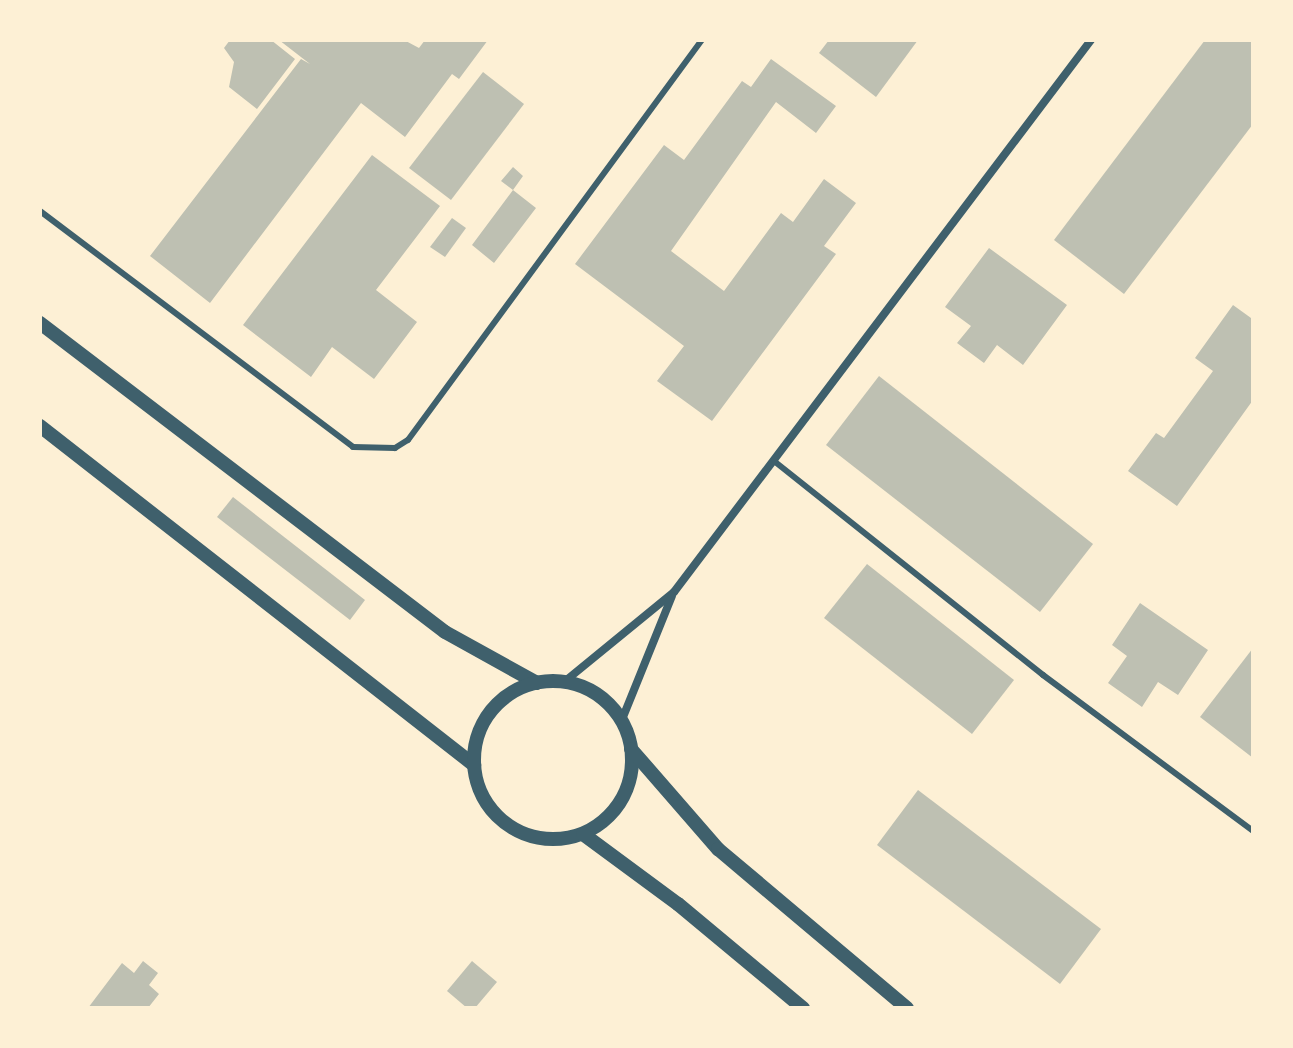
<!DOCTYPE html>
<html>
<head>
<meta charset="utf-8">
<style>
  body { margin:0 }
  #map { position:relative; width:1293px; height:1048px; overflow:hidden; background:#fdf0d5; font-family:"Noto Serif",serif }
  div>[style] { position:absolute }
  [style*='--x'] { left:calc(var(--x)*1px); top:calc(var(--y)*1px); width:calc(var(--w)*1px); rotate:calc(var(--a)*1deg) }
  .building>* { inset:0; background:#bec0b2 }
  .service>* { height:6px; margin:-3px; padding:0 3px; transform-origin:3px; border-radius:3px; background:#3f606c }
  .minor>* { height:8px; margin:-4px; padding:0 4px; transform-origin:4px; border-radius:4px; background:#3f606c }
  .tertiary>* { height:14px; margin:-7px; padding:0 7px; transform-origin:7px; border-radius:7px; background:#3f606c }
  .tertiary>.ring { margin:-7px; padding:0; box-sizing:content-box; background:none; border:14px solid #3f606c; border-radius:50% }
  span { translate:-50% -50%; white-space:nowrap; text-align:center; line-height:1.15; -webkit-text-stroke:6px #fdf0d5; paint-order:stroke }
  .frame { position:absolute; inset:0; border:42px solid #fdf0d5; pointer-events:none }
</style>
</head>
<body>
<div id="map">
  <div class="building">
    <i style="clip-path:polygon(230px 40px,271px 40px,295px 59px,257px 109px,229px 87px,234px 62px,224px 48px)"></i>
    <i style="clip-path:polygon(279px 40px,404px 40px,419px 48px,425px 40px,488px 40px,459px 79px,452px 74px,405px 137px,361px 103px,210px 303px,150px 256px,301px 59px,310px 64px)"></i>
    <i style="clip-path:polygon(829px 40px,918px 40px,876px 97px,819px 53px)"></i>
    <i style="clip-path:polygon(1205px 40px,1253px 40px,1253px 124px,1124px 294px,1054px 240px)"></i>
    <i style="clip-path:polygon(771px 59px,836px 106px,816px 133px,776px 102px,671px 251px,724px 291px,781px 213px,793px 222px,824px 179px,856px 203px,824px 246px,836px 254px,712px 421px,657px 381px,684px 346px,575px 264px,664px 145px,684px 160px,742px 81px,751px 87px)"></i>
    <i style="clip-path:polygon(483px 72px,524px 104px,451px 200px,409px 168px)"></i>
    <i style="clip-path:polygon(372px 155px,440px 206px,376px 290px,417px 322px,374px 379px,332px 347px,311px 377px,243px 325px)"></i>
    <i style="clip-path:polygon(513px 167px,523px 176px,513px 190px,536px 208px,494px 263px,472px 245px,513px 190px,501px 181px)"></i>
    <i style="clip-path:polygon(452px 218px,466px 228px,445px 257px,430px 247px)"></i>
    <i style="clip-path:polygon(989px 248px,1067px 305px,1023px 365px,997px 345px,984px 363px,957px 343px,971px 326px,945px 307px)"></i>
    <i style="clip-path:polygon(1233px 305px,1251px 318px,1253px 314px,1253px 400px,1177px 506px,1128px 471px,1156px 433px,1164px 438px,1213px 371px,1195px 358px)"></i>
    <i style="clip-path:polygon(879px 376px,1093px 544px,1040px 612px,826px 445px)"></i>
    <i style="clip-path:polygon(233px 497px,365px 600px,350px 620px,217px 517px)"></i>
    <i style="clip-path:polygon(867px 564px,1014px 680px,972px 734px,824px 618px)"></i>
    <i style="clip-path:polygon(1140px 603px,1208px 650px,1178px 695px,1158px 682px,1142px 707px,1108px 683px,1127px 656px,1112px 645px)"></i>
    <i style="clip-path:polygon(1253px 648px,1253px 758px,1200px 717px)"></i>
    <i style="clip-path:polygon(918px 790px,1101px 929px,1060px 984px,877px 845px)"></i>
    <i style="clip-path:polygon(143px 961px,158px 973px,149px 985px,159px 994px,148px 1008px,88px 1008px,122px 963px,134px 973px)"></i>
    <i style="clip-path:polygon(472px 961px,497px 982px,475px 1008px,467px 1008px,447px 991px)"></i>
  </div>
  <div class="service">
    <i style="--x:40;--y:211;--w:392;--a:37"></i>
    <i style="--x:353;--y:447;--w:42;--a:1.4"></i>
    <i style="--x:395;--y:448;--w:15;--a:-32"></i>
    <i style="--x:408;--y:440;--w:496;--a:-53.7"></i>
    <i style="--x:774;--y:461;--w:344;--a:38.5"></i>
    <i style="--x:1043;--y:675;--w:262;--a:36.6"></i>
  </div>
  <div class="minor">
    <i style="--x:564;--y:682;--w:142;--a:-39.3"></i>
    <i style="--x:674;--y:592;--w:692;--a:-52.93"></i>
    <i style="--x:621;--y:722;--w:136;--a:-68"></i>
  </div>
  <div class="tertiary">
    <i style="--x:40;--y:323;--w:509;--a:37.34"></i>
    <i style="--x:445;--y:632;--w:105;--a:29"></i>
    <i style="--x:40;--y:426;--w:551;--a:37.99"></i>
    <i class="ring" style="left:474px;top:681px;width:144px;height:144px"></i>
    <i style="--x:631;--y:749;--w:133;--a:49"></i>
    <i style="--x:718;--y:849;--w:247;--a:40.1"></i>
    <i style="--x:583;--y:834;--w:118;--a:36.4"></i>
    <i style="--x:678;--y:904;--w:163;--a:39.8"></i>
  </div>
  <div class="frame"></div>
</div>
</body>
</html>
